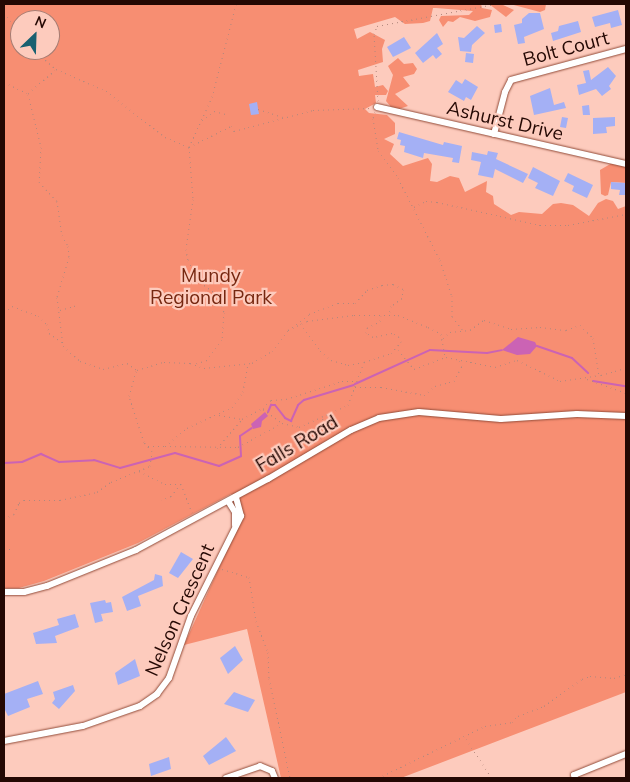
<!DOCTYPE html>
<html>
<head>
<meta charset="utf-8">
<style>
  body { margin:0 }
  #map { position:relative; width:630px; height:782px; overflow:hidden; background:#fdcbbd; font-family:Mulish,sans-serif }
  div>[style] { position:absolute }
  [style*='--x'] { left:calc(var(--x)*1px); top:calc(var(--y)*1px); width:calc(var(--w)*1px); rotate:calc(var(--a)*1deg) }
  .green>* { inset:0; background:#f78e72 }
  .water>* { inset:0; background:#cb63b4 }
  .stream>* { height:2px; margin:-1px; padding:0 1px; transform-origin:1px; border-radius:1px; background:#cb63b4 }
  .building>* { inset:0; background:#a4b0f5 }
  .path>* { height:1px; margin-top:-0.5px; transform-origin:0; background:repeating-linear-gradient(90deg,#b2887d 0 1px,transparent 0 5px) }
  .roads { filter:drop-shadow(0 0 1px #924c39) drop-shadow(0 0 1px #924c39) }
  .street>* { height:6px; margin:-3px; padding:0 3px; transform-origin:3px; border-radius:3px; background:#fff }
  span { translate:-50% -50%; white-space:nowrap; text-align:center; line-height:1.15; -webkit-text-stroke:4.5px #fdcbbd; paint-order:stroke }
  .street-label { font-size:19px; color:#240803 }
  .park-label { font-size:19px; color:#762710 }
  .frame { position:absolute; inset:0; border:5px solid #240803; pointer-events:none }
  .north { position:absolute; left:10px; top:10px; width:50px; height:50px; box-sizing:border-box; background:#fdcbbd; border:1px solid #a67d73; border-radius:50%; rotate:24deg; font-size:14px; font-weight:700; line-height:20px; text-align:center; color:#240803 }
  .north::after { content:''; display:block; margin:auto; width:18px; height:22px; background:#196171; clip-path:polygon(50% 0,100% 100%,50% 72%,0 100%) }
</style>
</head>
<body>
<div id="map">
  <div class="green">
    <i style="clip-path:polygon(evenodd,4px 4px,481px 4px,482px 8px,492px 10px,490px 17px,475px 21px,460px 17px,453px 22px,448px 21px,443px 27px,439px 20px,441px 16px,469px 15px,473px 11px,436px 8px,433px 8px,430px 21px,423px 23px,405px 24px,395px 17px,354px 29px,357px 39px,370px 32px,385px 40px,382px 49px,383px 62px,358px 70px,359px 76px,373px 74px,375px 87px,383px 85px,388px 91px,386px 95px,375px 95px,376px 103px,365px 109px,369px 113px,387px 115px,395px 123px,395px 134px,384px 139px,394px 144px,390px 154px,403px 166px,428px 158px,432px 164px,430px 181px,437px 182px,450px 176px,459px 178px,465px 192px,487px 181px,486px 192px,493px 196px,494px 204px,511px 215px,519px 212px,542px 214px,553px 204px,561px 203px,573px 205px,589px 216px,598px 203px,606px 199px,613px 201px,618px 209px,626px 206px,626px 692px,401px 778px,281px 778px,247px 629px,184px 645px,243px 515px,239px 497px,231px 494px,138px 543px,44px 581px,19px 588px,4px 588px,4px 4px,20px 20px,50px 20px,50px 50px,20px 50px,20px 20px)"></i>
    <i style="clip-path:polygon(489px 4px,501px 4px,514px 10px,506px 17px)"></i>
    <i style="clip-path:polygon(510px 4px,546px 4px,545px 10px,540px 12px)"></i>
    <i style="clip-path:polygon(398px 58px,404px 64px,413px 63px,417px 69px,414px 74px,403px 77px,410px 86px,395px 94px,408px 106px,399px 109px,391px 107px,386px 101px,393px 75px,388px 66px)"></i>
    <i style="clip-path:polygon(612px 163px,626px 165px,626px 183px,611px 182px,608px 195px,605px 196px,601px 194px,600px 170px)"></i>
  </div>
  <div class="water">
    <i style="clip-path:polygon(518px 337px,535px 342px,537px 346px,530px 354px,517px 355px,502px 350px)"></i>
    <i style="clip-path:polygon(265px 412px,268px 416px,262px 421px,261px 427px,253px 429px,251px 424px)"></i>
  </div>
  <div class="stream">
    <i style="--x:537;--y:346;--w:37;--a:19"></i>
    <i style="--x:572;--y:358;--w:22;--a:43"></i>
    <i style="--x:593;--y:381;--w:33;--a:9"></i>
    <i style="--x:355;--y:384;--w:82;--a:-24.4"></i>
    <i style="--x:430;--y:350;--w:57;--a:3"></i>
    <i style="--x:487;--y:353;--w:15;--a:-11"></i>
    <i style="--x:268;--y:412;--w:8;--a:-67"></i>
    <i style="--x:271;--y:405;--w:4;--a:0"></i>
    <i style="--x:275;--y:405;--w:16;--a:52"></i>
    <i style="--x:285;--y:418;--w:7;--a:27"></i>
    <i style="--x:291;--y:421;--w:17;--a:-66"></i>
    <i style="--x:298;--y:405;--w:8;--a:-40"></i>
    <i style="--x:304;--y:400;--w:52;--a:-16.7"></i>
    <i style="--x:4;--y:463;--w:18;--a:-3"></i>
    <i style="--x:22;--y:462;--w:21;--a:-23"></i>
    <i style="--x:41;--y:454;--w:20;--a:24"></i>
    <i style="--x:59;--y:462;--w:35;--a:-3"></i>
    <i style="--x:94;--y:460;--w:27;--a:17"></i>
    <i style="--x:120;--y:468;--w:57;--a:-15.3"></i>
    <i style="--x:175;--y:453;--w:46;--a:16.5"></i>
    <i style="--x:219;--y:466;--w:24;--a:-24"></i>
    <i style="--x:241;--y:456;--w:20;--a:-93"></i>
    <i style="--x:240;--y:436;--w:14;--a:-34"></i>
  </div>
  <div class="building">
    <i style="clip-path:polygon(618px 10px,622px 25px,611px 28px,610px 23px,595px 27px,592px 17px)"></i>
    <i style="clip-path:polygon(529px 13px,540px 13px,544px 29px,524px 37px,525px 43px,518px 44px,514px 25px,522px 23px,522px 19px)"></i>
    <i style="clip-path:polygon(578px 21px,581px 32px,553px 41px,551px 33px,558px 31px,559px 26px)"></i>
    <i style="clip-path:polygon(501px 24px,502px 32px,495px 33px,494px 25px)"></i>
    <i style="clip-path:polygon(477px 26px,485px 33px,472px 45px,471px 52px,460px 51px,458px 37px,464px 38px)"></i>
    <i style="clip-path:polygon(437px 33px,443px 44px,437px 48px,442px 54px,436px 59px,433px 55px,423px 63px,415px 53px)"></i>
    <i style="clip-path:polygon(404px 37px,411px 48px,393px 57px,387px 47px)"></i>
    <i style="clip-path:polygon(466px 53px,474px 54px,473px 63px,465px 62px)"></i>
    <i style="clip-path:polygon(608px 67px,616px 76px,609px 86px,611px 89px,602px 96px,596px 89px,579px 95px,577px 85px,586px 83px,583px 71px,589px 70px,591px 80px)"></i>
    <i style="clip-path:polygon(465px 79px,478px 87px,471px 100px,466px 97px,464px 101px,448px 92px,456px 80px,462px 84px)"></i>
    <i style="clip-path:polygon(550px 88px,554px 105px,564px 102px,566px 108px,534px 115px,530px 96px)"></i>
    <i style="clip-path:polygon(257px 102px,259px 114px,251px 115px,249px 104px)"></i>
    <i style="clip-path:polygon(589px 105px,590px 115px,583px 115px,582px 106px)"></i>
    <i style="clip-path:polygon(562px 117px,568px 118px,566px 128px,560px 127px)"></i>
    <i style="clip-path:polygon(615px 117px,615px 126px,606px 127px,607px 133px,593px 134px,593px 118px)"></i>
    <i style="clip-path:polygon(399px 132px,443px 145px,444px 142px,462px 146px,459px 163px,452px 162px,453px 158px,424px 153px,423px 158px,404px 152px,405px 146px,400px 145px,401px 140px,397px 139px)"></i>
    <i style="clip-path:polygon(488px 151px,498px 153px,496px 159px,528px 174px,523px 183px,495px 169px,493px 178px,478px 175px,481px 162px,471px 160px,472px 152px,487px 155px)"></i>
    <i style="clip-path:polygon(533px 167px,560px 181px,553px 196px,535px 188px,538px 183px,528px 178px)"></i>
    <i style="clip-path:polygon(568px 173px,593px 185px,587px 198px,572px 191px,574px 186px,564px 181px)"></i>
    <i style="clip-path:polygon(611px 182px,626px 183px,626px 195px,619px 195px,620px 190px,611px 189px)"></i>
    <i style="clip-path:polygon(181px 552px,193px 559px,178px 578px,169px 573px)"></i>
    <i style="clip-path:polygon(155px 574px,162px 576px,163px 586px,138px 596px,141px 606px,127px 611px,122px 597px,154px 580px)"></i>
    <i style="clip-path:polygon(105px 600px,106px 603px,111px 602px,113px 612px,101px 614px,103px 621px,95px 623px,90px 603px)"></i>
    <i style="clip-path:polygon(75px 614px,79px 627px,55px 636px,57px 643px,36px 644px,33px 633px,59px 625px,57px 619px)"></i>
    <i style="clip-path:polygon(235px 646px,243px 660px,228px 674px,220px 658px)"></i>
    <i style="clip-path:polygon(135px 659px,140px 676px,118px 685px,115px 673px)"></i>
    <i style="clip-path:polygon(38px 681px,43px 694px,27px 699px,30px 707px,8px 716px,4px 708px,4px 694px)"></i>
    <i style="clip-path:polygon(73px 685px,75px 691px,59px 709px,52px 703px,55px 699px,53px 692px)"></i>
    <i style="clip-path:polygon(234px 692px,255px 700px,248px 712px,224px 704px)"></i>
    <i style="clip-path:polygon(226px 737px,236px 751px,209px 765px,203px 756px)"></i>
    <i style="clip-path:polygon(169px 757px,171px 769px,151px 776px,149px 764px)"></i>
  </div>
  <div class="path">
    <i style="--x:4;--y:13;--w:26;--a:53"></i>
    <i style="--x:34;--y:50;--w:29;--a:41"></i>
    <i style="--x:56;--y:69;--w:55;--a:23.7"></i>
    <i style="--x:106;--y:91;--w:75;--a:37.9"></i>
    <i style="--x:165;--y:137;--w:26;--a:23"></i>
    <i style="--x:4;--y:82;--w:25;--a:26"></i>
    <i style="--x:28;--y:93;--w:35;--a:-40"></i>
    <i style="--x:28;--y:94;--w:55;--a:76.2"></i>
    <i style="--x:41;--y:147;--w:35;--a:93"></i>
    <i style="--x:39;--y:182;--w:26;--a:47"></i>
    <i style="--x:57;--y:201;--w:34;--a:82"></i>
    <i style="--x:62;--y:235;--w:13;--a:61"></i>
    <i style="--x:68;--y:246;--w:11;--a:85"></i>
    <i style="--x:69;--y:257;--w:42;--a:106.7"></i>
    <i style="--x:57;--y:297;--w:49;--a:83"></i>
    <i style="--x:63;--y:346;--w:23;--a:41"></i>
    <i style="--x:80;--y:361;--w:24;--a:19"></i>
    <i style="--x:103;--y:369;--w:25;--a:-14"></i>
    <i style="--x:127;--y:363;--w:12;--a:35"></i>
    <i style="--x:378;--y:101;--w:67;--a:-93.4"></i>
    <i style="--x:374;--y:34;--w:9;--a:-69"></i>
    <i style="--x:377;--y:26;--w:120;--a:-10.6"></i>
    <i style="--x:258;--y:109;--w:26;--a:18"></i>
    <i style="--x:375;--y:112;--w:6;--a:108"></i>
    <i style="--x:373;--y:118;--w:33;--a:81"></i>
    <i style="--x:378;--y:151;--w:34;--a:53"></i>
    <i style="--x:398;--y:178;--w:92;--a:62.9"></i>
    <i style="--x:440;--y:260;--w:38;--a:72"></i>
    <i style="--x:452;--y:296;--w:21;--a:90"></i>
    <i style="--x:452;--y:317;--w:16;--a:50"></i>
    <i style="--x:202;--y:120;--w:15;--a:-37"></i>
    <i style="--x:214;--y:111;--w:12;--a:14"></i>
    <i style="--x:189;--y:147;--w:52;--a:85.6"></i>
    <i style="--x:193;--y:199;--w:50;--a:98"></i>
    <i style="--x:186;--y:249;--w:11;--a:80"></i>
    <i style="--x:188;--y:260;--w:25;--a:61"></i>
    <i style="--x:200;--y:282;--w:24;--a:36"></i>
    <i style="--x:219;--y:296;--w:17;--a:73"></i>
    <i style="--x:224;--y:312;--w:28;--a:94"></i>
    <i style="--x:222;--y:340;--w:25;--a:127"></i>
    <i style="--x:207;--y:360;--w:13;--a:162"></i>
    <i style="--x:189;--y:147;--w:47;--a:-26.6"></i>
    <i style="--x:231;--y:126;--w:6;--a:59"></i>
    <i style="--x:234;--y:131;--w:82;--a:-14.9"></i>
    <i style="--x:313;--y:110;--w:58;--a:-2"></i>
    <i style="--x:189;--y:147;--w:55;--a:-65.3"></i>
    <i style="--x:212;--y:97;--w:96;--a:-75.5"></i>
    <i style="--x:414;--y:207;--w:13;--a:-27"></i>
    <i style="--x:426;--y:201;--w:11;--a:5"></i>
    <i style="--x:437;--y:202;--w:106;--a:12.6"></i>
    <i style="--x:540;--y:225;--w:28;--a:0"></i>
    <i style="--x:568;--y:225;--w:59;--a:-10.7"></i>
    <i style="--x:60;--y:310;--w:19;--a:-16"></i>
    <i style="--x:4;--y:312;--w:10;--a:-37"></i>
    <i style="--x:12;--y:306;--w:28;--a:21"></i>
    <i style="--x:38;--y:316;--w:12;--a:42"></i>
    <i style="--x:47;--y:324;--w:9;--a:77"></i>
    <i style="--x:49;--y:333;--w:16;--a:35"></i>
    <i style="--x:300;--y:324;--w:34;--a:53"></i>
    <i style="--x:320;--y:351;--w:14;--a:39"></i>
    <i style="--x:331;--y:360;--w:18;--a:16"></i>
    <i style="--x:348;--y:365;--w:15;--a:-11"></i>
    <i style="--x:288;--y:330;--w:26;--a:-37"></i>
    <i style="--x:309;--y:314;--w:31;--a:-21"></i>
    <i style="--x:338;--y:303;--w:17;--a:0"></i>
    <i style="--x:355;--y:303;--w:18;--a:-47"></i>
    <i style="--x:367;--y:290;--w:16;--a:-18"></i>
    <i style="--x:382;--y:285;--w:11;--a:-5"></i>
    <i style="--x:393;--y:284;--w:11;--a:27"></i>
    <i style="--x:403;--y:289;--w:9;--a:96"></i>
    <i style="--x:402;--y:298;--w:14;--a:144"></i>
    <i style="--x:391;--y:306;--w:9;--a:103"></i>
    <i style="--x:443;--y:338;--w:9;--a:-41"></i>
    <i style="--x:450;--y:332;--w:20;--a:-6"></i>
    <i style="--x:470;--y:330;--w:17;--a:-36"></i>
    <i style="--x:484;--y:320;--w:28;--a:18"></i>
    <i style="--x:511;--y:329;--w:29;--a:-4"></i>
    <i style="--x:540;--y:327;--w:26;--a:7"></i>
    <i style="--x:566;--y:330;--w:15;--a:-20"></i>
    <i style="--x:580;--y:325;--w:18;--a:45"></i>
    <i style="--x:593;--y:338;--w:38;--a:81"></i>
    <i style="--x:398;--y:350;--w:25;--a:50"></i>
    <i style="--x:414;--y:369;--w:33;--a:-21"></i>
    <i style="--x:446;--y:357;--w:50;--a:11.5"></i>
    <i style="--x:495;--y:367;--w:23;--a:-18"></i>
    <i style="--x:517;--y:360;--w:48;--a:26"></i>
    <i style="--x:560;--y:381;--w:41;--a:-8.3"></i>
    <i style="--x:601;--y:375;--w:26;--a:-16"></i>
    <i style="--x:137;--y:370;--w:28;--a:-17"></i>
    <i style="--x:164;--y:362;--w:26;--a:2"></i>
    <i style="--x:190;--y:363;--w:15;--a:20"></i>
    <i style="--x:204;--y:368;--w:48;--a:-5.9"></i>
    <i style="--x:252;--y:363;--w:23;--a:-31"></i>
    <i style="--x:272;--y:351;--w:26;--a:-53"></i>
    <i style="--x:288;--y:330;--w:21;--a:-25"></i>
    <i style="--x:307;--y:321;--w:47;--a:-7.3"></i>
    <i style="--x:354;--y:315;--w:44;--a:0"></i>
    <i style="--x:398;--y:315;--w:32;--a:22"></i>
    <i style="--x:428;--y:327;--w:15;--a:28"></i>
    <i style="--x:441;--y:334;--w:23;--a:80"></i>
    <i style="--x:587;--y:379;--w:41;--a:19.7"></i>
    <i style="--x:355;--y:387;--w:26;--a:0"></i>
    <i style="--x:381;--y:387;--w:44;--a:10.5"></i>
    <i style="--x:424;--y:395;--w:14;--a:-39"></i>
    <i style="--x:435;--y:386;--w:20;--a:-15"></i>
    <i style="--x:454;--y:381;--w:17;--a:-62"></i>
    <i style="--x:462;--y:366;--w:6;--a:-121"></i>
    <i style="--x:263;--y:409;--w:24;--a:36"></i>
    <i style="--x:219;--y:415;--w:23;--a:10"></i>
    <i style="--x:242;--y:419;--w:24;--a:-28"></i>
    <i style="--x:263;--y:408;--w:11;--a:-45"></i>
    <i style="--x:271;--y:400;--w:15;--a:-4"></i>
    <i style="--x:286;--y:399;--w:59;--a:-17.8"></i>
    <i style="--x:342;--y:381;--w:14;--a:0"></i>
    <i style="--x:321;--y:439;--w:23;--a:-85"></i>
    <i style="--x:148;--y:446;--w:17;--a:0"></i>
    <i style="--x:165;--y:446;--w:28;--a:-39"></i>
    <i style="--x:187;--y:428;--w:50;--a:-25"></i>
    <i style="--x:232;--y:407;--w:19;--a:-54"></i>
    <i style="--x:243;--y:392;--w:28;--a:-80"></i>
    <i style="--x:165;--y:446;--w:73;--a:0.8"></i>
    <i style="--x:238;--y:447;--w:50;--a:-28.6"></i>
    <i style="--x:282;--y:423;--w:17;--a:13"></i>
    <i style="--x:299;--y:427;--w:54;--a:-24.2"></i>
    <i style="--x:348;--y:405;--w:46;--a:-69.6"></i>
    <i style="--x:364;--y:362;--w:28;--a:-18"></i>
    <i style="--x:391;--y:353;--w:15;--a:-48"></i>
    <i style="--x:401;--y:342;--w:5;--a:-112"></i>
    <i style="--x:399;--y:337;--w:8;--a:-150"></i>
    <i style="--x:392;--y:333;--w:19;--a:168"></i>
    <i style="--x:373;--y:337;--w:8;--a:-150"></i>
    <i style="--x:366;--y:333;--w:5;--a:-79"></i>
    <i style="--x:367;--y:328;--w:15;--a:-28"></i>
    <i style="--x:380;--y:321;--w:5;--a:-79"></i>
    <i style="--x:217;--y:448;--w:38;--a:-49"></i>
    <i style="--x:139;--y:471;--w:29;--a:27"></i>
    <i style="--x:165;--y:484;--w:16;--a:0"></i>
    <i style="--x:181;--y:484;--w:16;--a:130"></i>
    <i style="--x:171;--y:496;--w:10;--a:156"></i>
    <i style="--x:181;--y:484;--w:31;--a:69"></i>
    <i style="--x:4;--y:519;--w:11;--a:-27"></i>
    <i style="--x:14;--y:514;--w:12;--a:-66"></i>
    <i style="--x:19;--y:503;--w:6;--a:-31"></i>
    <i style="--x:24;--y:500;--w:36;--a:0"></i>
    <i style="--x:60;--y:500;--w:38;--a:-12"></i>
    <i style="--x:97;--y:492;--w:17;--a:-36"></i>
    <i style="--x:111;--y:482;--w:42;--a:-22.3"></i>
    <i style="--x:150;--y:466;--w:15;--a:-82"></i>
    <i style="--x:152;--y:451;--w:12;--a:-132"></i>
    <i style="--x:144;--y:442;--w:48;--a:-108.1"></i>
    <i style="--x:129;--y:396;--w:26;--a:-74"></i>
    <i style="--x:4;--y:549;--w:10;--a:0"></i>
    <i style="--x:222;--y:569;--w:28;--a:17"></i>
    <i style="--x:249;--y:577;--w:45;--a:81"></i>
    <i style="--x:256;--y:621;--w:33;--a:69"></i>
    <i style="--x:268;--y:652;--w:26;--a:88"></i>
    <i style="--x:269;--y:678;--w:102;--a:78.1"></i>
    <i style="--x:466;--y:739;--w:47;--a:56.3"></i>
    <i style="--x:378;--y:778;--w:119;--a:-25.9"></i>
    <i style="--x:485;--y:726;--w:27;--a:-8"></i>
    <i style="--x:512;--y:722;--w:8;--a:-45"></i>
    <i style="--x:518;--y:716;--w:28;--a:-21"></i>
    <i style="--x:544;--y:706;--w:47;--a:-35.4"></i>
    <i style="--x:582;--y:679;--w:9;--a:-21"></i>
    <i style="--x:590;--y:676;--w:24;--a:5"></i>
    <i style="--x:614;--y:678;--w:13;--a:-18"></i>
  </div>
  <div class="roads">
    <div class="street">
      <i style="--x:377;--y:107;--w:255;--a:12.9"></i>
      <i style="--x:494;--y:134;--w:43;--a:-75.3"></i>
      <i style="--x:505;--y:92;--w:13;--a:-63"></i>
      <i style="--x:511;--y:80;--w:119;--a:-15.1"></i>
      <i style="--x:228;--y:501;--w:13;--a:58"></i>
      <i style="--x:235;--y:512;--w:13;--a:90"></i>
      <i style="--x:4;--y:592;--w:20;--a:0"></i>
      <i style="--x:24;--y:592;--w:24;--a:-15"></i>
      <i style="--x:47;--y:586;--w:96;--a:-22"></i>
      <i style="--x:136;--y:550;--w:150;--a:-28.3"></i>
      <i style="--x:268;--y:479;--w:96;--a:-30.6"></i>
      <i style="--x:351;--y:430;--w:30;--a:-23"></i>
      <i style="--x:379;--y:418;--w:40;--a:-8.5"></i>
      <i style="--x:419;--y:412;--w:82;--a:4.9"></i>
      <i style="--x:501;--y:419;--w:76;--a:-3.8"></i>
      <i style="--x:577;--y:414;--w:49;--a:2.3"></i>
      <i style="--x:4;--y:741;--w:80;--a:-10.8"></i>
      <i style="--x:83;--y:726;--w:60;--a:-19.3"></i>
      <i style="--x:140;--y:706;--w:21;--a:-35"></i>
      <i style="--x:157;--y:694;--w:20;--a:-53"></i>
      <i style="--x:169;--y:678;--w:66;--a:-70.5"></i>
      <i style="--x:191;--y:616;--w:112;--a:-63.4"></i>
      <i style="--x:241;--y:516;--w:20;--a:-105"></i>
      <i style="--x:226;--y:778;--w:36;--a:-19"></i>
      <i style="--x:260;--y:766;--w:13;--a:23"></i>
      <i style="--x:272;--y:771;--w:8;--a:67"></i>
      <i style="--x:575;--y:778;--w:3;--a:-108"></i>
      <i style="--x:574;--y:775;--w:56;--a:-22"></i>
    </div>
  </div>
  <div class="street-label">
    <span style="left:566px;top:49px;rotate:-15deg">Bolt Court</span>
    <span style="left:505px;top:121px;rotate:13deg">Ashurst Drive</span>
    <span style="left:297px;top:444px;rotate:-31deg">Falls Road</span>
    <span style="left:180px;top:610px;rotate:-66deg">Nelson Crescent</span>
  </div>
  <div class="park-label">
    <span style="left:211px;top:287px">Mundy<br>Regional Park</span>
  </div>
  <div class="frame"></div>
  <div class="north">N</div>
</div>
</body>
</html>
